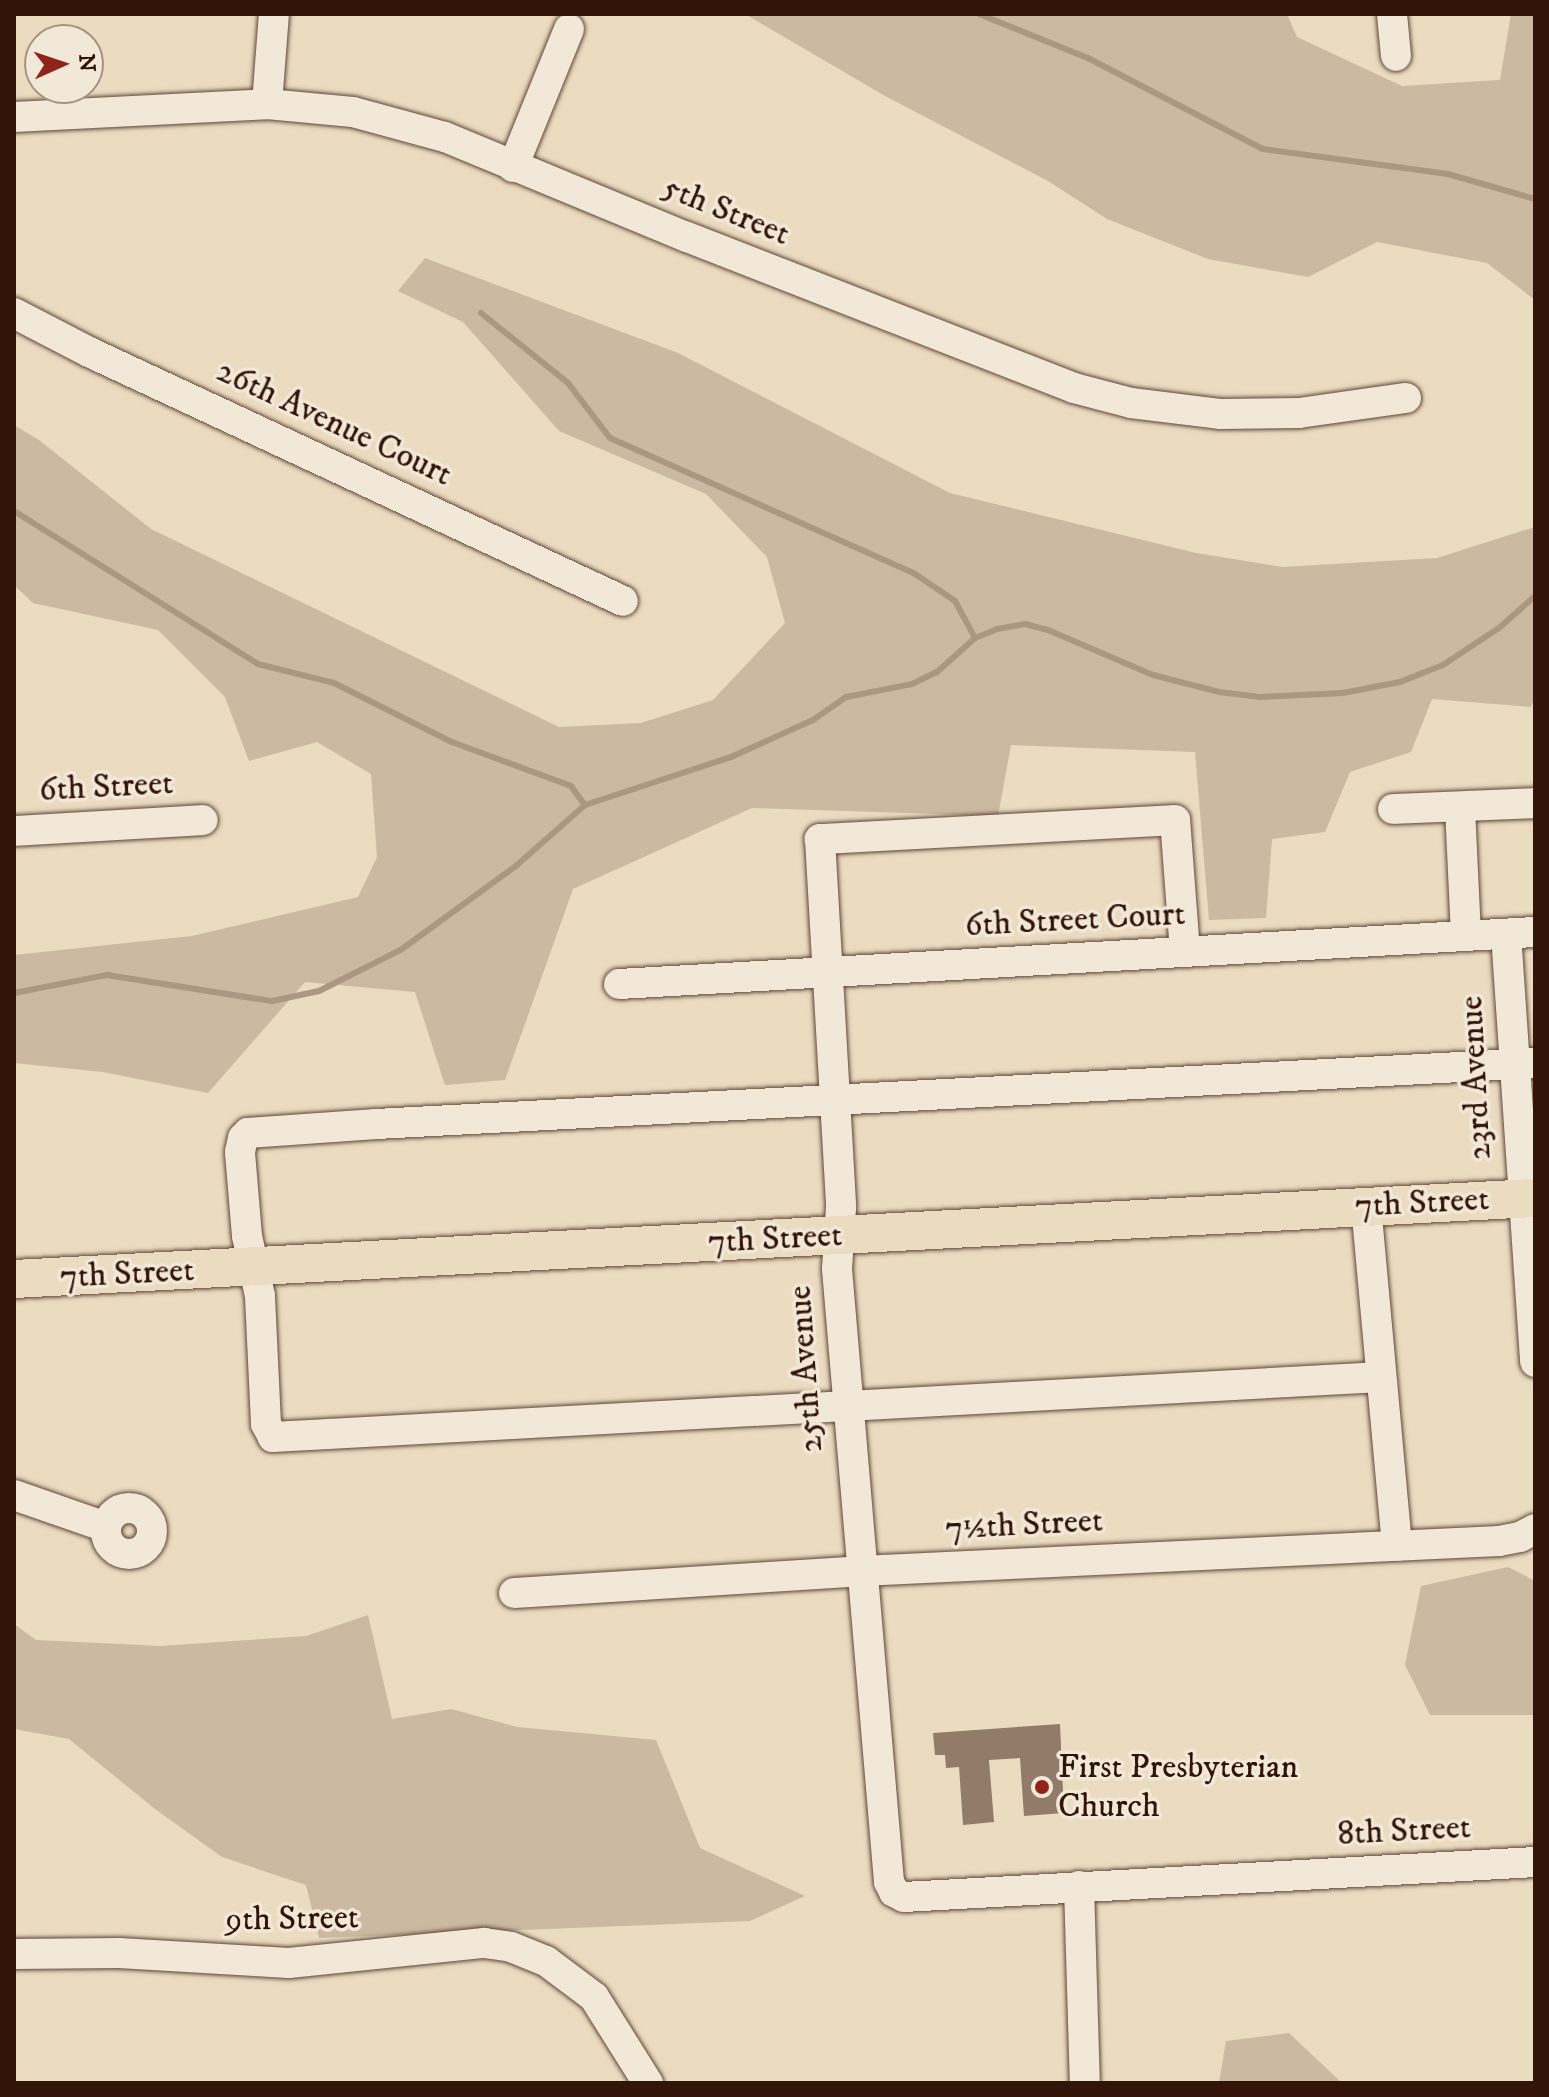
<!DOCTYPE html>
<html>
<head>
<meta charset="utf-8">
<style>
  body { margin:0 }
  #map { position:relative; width:1549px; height:2097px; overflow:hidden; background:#eadbc1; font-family:"IM FELL DW Pica",serif }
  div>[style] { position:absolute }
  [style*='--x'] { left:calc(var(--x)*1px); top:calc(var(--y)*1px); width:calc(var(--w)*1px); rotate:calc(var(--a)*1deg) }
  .green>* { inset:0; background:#cbb9a2 }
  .stream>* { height:6px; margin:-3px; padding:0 3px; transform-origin:3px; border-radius:3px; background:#ab9782 }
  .building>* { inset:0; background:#927b68 }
  .roads { filter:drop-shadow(0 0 2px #604636) drop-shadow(0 0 2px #604636) }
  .minor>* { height:30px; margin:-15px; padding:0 15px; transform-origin:15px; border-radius:15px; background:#f1e8d7 }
  .minor>.ring { margin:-15px; padding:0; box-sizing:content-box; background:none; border:30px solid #f1e8d7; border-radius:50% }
  .major>* { height:38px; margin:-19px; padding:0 19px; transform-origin:19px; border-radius:19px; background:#eadbc1 }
  .dots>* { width:22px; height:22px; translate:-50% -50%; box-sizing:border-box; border:4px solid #f1e8d7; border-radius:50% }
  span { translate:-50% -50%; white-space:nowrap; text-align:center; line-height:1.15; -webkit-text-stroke:7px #f1e8d7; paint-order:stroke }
  .street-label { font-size:34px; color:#321408 }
  .poi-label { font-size:34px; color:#321408 }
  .left { translate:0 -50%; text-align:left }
  .frame { position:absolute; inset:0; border:16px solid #321408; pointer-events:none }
  .north { position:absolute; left:24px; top:24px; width:80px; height:80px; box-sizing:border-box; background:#f1e8d7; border:2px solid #a59384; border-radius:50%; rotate:87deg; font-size:22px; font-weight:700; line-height:32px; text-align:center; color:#321408 }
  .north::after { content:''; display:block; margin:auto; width:28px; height:36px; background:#8f2418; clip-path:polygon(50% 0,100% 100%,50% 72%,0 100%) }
</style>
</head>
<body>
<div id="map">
  <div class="green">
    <i style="clip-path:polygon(745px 14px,1287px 14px,1297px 37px,1402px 86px,1500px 80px,1511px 14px,1535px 14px,1535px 300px,1487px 263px,1377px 242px,1308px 277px,1208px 259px,1107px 219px,1048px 181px,885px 96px)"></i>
    <i style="clip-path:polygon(425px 258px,678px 353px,950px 493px,1196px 553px,1282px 567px,1437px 558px,1535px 527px,1535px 697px,1531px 707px,1432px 699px,1411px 752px,1350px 772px,1325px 832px,1272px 839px,1266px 918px,1209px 920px,1195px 752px,1011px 745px,998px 816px,752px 808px,573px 889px,505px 1080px,445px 1085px,415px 992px,305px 982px,208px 1093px,103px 1072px,14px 1063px,14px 955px,192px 936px,358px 897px,377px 857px,371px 774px,317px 742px,249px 761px,225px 697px,158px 630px,33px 603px,14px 585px,14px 425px,39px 440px,151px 529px,559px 727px,641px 723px,713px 700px,785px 623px,767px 557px,706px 494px,559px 431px,463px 322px,398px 291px)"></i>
    <i style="clip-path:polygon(1508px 1567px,1535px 1581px,1535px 1715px,1430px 1715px,1405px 1665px,1421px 1586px)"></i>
    <i style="clip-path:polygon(368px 1615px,392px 1719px,451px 1709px,517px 1727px,656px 1740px,700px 1848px,805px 1896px,750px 1921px,319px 1938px,306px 1885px,222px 1857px,155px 1809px,69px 1739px,14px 1729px,14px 1624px,36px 1640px,161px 1646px,306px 1636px)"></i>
    <i style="clip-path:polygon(1289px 2033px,1342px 2083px,1219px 2083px,1226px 2041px)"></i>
  </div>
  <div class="stream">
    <i style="--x:979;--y:14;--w:118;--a:22"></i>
    <i style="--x:1088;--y:58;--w:197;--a:27.5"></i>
    <i style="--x:1263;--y:149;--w:187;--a:7.7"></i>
    <i style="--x:1448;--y:174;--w:91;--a:16"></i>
    <i style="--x:481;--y:313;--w:112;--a:38.8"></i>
    <i style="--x:568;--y:383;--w:69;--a:52.6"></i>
    <i style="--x:610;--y:438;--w:334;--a:24"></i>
    <i style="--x:915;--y:574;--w:48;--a:34"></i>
    <i style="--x:955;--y:601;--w:42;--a:61.6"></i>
    <i style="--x:14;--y:511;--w:288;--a:32.1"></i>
    <i style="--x:258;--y:664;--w:78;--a:14"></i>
    <i style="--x:334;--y:683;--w:132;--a:26.6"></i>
    <i style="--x:452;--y:742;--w:127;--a:20.3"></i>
    <i style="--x:571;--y:786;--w:24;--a:54"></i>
    <i style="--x:14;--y:993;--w:95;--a:-11"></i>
    <i style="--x:107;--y:975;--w:167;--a:9"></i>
    <i style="--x:272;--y:1001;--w:48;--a:-12"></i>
    <i style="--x:319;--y:991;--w:93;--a:-26.8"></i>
    <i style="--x:402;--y:949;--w:142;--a:-36.1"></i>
    <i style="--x:517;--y:865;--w:91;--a:-41.4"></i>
    <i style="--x:585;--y:805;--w:154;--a:-18.2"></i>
    <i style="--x:731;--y:757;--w:90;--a:-24.3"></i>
    <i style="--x:813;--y:720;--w:40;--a:-34.9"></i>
    <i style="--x:846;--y:697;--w:67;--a:-11.1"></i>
    <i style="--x:912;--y:684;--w:28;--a:-26"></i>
    <i style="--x:937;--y:672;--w:51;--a:-41.8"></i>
    <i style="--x:975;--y:638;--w:24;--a:-22"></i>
    <i style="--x:997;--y:629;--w:28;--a:-10"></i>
    <i style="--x:1025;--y:624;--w:24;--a:15"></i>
    <i style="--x:1048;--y:630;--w:114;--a:23.2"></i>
    <i style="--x:1153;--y:675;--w:68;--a:14.4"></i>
    <i style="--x:1219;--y:692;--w:41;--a:7"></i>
    <i style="--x:1260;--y:697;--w:83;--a:-2.8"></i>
    <i style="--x:1343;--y:693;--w:58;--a:-10.9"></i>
    <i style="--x:1400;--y:682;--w:46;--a:-21.6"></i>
    <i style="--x:1443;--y:665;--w:67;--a:-33.5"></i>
    <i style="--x:1499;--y:628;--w:48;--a:-41.6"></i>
  </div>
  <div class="building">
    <i style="clip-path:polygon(1060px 1724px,1064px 1813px,1024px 1816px,1020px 1758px,989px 1760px,994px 1822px,963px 1825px,959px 1767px,946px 1768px,945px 1755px,935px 1755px,933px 1733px)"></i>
  </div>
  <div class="roads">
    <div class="minor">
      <i style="--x:1392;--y:14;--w:42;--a:84.6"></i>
      <i style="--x:267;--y:104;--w:90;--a:-85.6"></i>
      <i style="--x:14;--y:117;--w:253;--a:-2.9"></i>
      <i style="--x:267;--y:104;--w:86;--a:5.3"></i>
      <i style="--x:353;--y:112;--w:95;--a:15.2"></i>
      <i style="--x:445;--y:137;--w:262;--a:22.5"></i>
      <i style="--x:687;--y:237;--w:415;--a:21.3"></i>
      <i style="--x:1074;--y:388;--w:59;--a:14.7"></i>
      <i style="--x:1131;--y:403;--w:91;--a:7"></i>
      <i style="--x:1221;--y:414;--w:78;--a:-0.7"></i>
      <i style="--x:1299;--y:413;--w:108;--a:-8"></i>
      <i style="--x:513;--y:167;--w:149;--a:-67.9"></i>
      <i style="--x:14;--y:313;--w:85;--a:27.5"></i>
      <i style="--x:89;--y:352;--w:589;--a:25"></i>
      <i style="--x:1460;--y:808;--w:128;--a:87.3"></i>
      <i style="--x:1393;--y:809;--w:142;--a:-2.4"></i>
      <i style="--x:14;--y:831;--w:189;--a:-3.3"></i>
      <i style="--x:1506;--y:934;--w:429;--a:86.1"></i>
      <i style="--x:1185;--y:952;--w:132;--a:-94.3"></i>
      <i style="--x:1175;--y:820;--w:356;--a:176.9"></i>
      <i style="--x:820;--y:839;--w:369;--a:86.7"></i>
      <i style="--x:841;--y:1207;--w:62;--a:93.7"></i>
      <i style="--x:837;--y:1269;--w:615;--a:85.15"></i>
      <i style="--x:889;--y:1882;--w:11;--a:63"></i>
      <i style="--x:894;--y:1892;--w:11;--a:27"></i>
      <i style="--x:904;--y:1897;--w:632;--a:-3.17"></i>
      <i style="--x:619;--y:984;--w:917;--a:-3.25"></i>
      <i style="--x:1366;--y:1205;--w:342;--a:84.8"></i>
      <i style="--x:1381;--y:1377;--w:1110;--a:176.9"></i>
      <i style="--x:273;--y:1437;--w:15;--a:-118"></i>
      <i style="--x:266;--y:1424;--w:128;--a:-92.7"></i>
      <i style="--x:260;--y:1296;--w:61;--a:-102.2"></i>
      <i style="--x:247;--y:1236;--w:84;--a:-94.8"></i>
      <i style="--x:240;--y:1152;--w:14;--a:-78"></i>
      <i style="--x:243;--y:1138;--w:7;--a:-45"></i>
      <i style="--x:248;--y:1133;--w:128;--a:-4"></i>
      <i style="--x:376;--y:1124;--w:1161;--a:-3.01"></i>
      <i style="--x:14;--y:1495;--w:97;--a:19.2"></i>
      <i class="ring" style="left:106px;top:1508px;width:16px;height:16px"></i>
      <i style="--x:514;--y:1593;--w:348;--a:-3.6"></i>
      <i style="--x:861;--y:1571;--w:639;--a:-2.69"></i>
      <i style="--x:1499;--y:1541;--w:21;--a:-11"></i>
      <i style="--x:1520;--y:1537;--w:17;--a:-28"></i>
      <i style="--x:1079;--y:1886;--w:197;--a:88.3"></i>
      <i style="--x:14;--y:1954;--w:105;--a:-0.5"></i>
      <i style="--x:119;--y:1953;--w:170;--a:3.4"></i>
      <i style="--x:289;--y:1963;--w:196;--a:-5.9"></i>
      <i style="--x:484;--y:1943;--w:27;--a:8"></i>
      <i style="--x:511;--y:1947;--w:38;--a:22"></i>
      <i style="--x:546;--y:1961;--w:60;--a:36.9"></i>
      <i style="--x:594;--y:1997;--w:102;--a:57.9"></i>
    </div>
    <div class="major">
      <i style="--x:14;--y:1279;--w:1523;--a:-3.05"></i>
    </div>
  </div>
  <div class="dots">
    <i style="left:1042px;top:1787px;background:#8f2418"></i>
  </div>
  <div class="street-label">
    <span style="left:726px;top:211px;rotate:22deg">5th Street</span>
    <span style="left:334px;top:423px;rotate:25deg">26th Avenue Court</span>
    <span style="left:106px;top:787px;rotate:-3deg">6th Street</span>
    <span style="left:1075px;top:920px;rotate:-3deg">6th Street Court</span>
    <span style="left:1476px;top:1078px;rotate:-93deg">23rd Avenue</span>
    <span style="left:1422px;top:1203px;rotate:-3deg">7th Street</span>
    <span style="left:775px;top:1239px;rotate:-3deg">7th Street</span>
    <span style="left:127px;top:1274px;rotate:-3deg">7th Street</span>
    <span style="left:806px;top:1369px;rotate:-94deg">25th Avenue</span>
    <span style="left:1024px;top:1525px;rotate:-3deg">7½th Street</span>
    <span style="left:1404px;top:1831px;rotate:-3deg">8th Street</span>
    <span style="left:292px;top:1919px;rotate:-1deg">9th Street</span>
  </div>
  <div class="poi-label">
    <span class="left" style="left:1058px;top:1787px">First Presbyterian<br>Church</span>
  </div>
  <div class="frame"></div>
  <div class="north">N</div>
</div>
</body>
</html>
